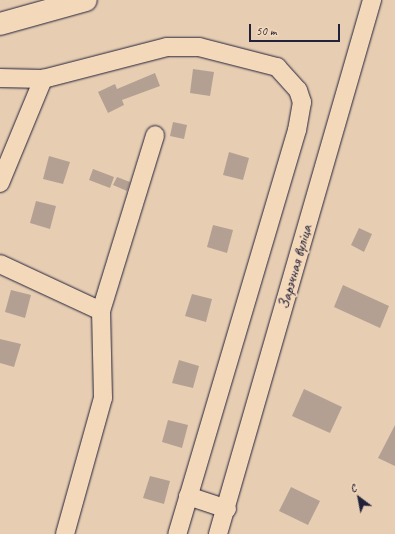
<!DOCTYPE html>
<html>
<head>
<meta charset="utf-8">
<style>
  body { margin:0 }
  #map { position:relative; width:395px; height:534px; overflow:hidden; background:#e7cdb2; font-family:Caveat,sans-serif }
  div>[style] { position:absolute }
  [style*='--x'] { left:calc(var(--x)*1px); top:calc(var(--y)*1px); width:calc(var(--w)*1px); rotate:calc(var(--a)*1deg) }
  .building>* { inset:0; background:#b4a093 }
  .roads { filter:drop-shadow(0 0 1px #22223b) drop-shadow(0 0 1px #22223b) }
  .minor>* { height:18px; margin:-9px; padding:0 9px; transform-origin:9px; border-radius:9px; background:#f4d8ba }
  .major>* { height:22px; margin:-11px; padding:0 11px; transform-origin:11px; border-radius:11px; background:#f4d8ba }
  span { translate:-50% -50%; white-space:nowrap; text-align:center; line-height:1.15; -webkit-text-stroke:3.5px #f4d8ba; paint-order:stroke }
  .street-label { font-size:16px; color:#22223b }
  .north { position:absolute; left:339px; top:478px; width:40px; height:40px; -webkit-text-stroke:3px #f4d8ba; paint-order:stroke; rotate:328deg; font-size:11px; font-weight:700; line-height:16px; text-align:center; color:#22223b }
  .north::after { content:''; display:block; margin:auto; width:14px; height:18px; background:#22223b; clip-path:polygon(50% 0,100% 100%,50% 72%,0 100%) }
  .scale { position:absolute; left:249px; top:24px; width:91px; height:18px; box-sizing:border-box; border:2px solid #22223b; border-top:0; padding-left:5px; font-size:12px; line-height:14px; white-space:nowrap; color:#22223b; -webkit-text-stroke:3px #f4d8ba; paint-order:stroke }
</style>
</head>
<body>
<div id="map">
  <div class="building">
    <i style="clip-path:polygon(193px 69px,214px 72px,210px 96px,190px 93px)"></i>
    <i style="clip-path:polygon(155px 73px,160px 86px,122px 100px,124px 105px,108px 113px,98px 92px,115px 84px,117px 89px)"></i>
    <i style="clip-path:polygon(173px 122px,187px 125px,184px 139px,170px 136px)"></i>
    <i style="clip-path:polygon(229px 152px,249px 158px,243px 180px,223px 175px)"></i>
    <i style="clip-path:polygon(49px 156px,70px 162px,63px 184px,43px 179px)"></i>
    <i style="clip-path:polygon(93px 169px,114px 177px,110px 188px,89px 180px)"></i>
    <i style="clip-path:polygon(117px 177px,130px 182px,127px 191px,113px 185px)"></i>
    <i style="clip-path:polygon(36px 201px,56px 206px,50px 229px,30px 223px)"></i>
    <i style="clip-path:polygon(213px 225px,233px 230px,227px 253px,207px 247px)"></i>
    <i style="clip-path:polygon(359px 228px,372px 234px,364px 252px,351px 245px)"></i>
    <i style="clip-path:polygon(343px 285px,389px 306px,380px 328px,334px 307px)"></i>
    <i style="clip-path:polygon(11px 290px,31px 295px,25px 318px,5px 312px)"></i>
    <i style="clip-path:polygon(192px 294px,212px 299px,206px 322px,185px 316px)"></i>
    <i style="clip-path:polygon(0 339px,21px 344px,14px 367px,0 363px)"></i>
    <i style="clip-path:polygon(179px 360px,199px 366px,193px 388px,172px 383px)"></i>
    <i style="clip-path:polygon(304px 389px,342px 407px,330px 433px,292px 416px)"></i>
    <i style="clip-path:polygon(168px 420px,188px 425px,182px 448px,162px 442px)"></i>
    <i style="clip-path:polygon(395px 425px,395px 466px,378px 458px)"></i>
    <i style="clip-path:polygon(150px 476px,170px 481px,164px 504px,143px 498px)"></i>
    <i style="clip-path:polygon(291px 487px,320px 501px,308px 525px,279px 511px)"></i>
  </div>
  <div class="roads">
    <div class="minor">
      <i style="--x:0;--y:78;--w:43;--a:1.3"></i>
      <i style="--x:0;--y:183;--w:113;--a:-67.5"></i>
      <i style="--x:43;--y:79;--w:128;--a:-14.5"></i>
      <i style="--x:167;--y:47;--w:32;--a:0"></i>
      <i style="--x:199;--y:47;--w:81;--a:14.4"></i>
      <i style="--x:277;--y:67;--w:31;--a:48"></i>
      <i style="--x:298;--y:90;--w:13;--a:72"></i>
      <i style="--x:302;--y:102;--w:28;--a:100"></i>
      <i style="--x:297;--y:130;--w:421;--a:106.5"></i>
      <i style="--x:0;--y:264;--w:111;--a:25"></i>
      <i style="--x:188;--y:496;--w:41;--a:18.4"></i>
      <i style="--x:65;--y:534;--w:141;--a:-74.4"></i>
      <i style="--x:103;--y:398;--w:87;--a:-91.3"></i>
      <i style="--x:101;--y:311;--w:184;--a:-72.9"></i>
      <i style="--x:218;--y:534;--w:556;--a:-73.91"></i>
    </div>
    <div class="major">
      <i style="--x:0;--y:24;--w:89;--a:-15.6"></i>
    </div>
  </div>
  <div class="street-label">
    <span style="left:295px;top:267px;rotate:-74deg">Зарэчная вуліца</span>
  </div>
  <div class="north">С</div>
  <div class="scale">50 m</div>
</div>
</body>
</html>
